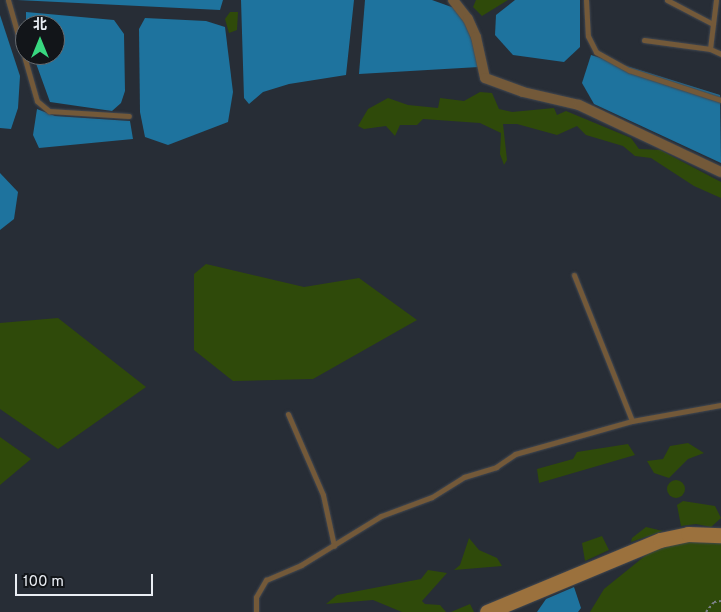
<!DOCTYPE html>
<html>
<head>
<meta charset="utf-8">
<style>
  body { margin:0 }
  #map { position:relative; width:721px; height:612px; overflow:hidden; background:#272d36; font-family:Overpass,"Noto Sans SC",sans-serif }
  div>[style] { position:absolute }
  [style*='--x'] { left:calc(var(--x)*1px); top:calc(var(--y)*1px); width:calc(var(--w)*1px); rotate:calc(var(--a)*1deg) }
  .green>* { inset:0; background:#2f4a0a }
  .round { border-radius:50% }
  .water>* { inset:0; background:#1e739e }
  .path>* { height:2px; margin-top:-1px; transform-origin:0; background:repeating-linear-gradient(90deg,#7d828a 0 2.5px,transparent 0 5px) }
  .roads { filter:drop-shadow(0 0 1px #424851) drop-shadow(0 0 1px #424851) }
  .lane>* { height:5px; margin:-2.5px; padding:0 2.5px; transform-origin:2.5px; border-radius:2.5px; background:#735939 }
  .street>* { height:10px; margin:-5px; padding:0 5px; transform-origin:5px; border-radius:5px; background:#735939 }
  .secondary>* { height:15px; margin:-7.5px; padding:0 7.5px; transform-origin:7.5px; border-radius:7.5px; background:#9b713d }
  span { translate:-50% -50%; white-space:nowrap; text-align:center; line-height:1.15; -webkit-text-stroke:5px #121519; paint-order:stroke }
  .north { position:absolute; left:15px; top:15px; width:50px; height:50px; box-sizing:border-box; background:#121519; border:1px solid #686c71; border-radius:50%; rotate:0deg; font-size:14px; font-weight:700; line-height:20px; text-align:center; color:#eaeef4 }
  .north::after { content:''; display:block; margin:auto; width:18px; height:22px; background:#38d880; clip-path:polygon(50% 0,100% 100%,50% 72%,0 100%) }
  .scale { position:absolute; left:15px; top:574px; width:138px; height:22px; box-sizing:border-box; border:2px solid #eaeef4; border-top:0; padding-left:6px; font-size:15px; line-height:18px; white-space:nowrap; color:#eaeef4; -webkit-text-stroke:4px #121519; paint-order:stroke }
</style>
</head>
<body>
<div id="map">
  <div class="green">
    <i style="clip-path:polygon(476px 0,508px 0,482px 16px,473px 7px)"></i>
    <i style="clip-path:polygon(230px 12px,238px 12px,237px 30px,229px 33px,225px 19px)"></i>
    <i style="clip-path:polygon(480px 92px,492px 93px,499px 109px,512px 112px,554px 108px,557px 115px,566px 111px,631px 138px,639px 149px,660px 150px,721px 182px,721px 198px,694px 186px,651px 158px,635px 156px,623px 146px,586px 135px,577px 126px,557px 135px,517px 124px,503px 124px,507px 160px,504px 165px,500px 154px,501px 133px,480px 123px,423px 119px,417px 125px,400px 125px,395px 136px,386px 126px,364px 129px,358px 126px,368px 109px,388px 98px,408px 105px,438px 108px,440px 98px,464px 101px)"></i>
    <i style="clip-path:polygon(206px 264px,304px 287px,359px 278px,417px 320px,313px 379px,233px 381px,194px 350px,194px 274px)"></i>
    <i style="clip-path:polygon(58px 318px,146px 387px,58px 449px,0 409px,0 323px)"></i>
    <i style="clip-path:polygon(0 437px,31px 459px,0 485px)"></i>
    <i style="clip-path:polygon(688px 443px,704px 453px,688px 459px,669px 478px,654px 473px,647px 461px,663px 459px,670px 446px)"></i>
    <i style="clip-path:polygon(628px 444px,635px 455px,539px 483px,537px 469px,573px 459px,577px 452px)"></i>
    <i class="round" style="left:667px;top:480px;width:18px;height:18px"></i>
    <i style="clip-path:polygon(683px 501px,715px 506px,721px 518px,711px 527px,696px 524px,681px 526px,677px 505px)"></i>
    <i style="clip-path:polygon(646px 527px,663px 531px,631px 542px,632px 538px)"></i>
    <i style="clip-path:polygon(602px 536px,609px 550px,585px 561px,582px 543px)"></i>
    <i style="clip-path:polygon(469px 538px,479px 550px,497px 558px,502px 566px,454px 570px,460px 565px)"></i>
    <i style="clip-path:polygon(681px 540px,721px 541px,721px 612px,590px 612px,604px 589px,656px 547px)"></i>
    <i style="clip-path:polygon(428px 570px,447px 573px,422px 601px,425px 604px,440px 605px,446px 612px,402px 612px,373px 600px,326px 604px,337px 595px,421px 579px)"></i>
    <i style="clip-path:polygon(470px 604px,474px 612px,451px 612px)"></i>
  </div>
  <div class="water">
    <i style="clip-path:polygon(17px 0,223px 0,220px 10px)"></i>
    <i style="clip-path:polygon(241px 0,354px 0,346px 75px,289px 84px,263px 92px,249px 104px,244px 98px)"></i>
    <i style="clip-path:polygon(365px 0,432px 0,457px 9px,482px 44px,479px 67px,359px 74px)"></i>
    <i style="clip-path:polygon(515px 0,580px 0,580px 47px,564px 62px,513px 55px,495px 35px,496px 15px)"></i>
    <i style="clip-path:polygon(26px 12px,114px 20px,124px 34px,125px 91px,121px 103px,112px 111px,50px 102px,33px 55px,55px 55px,55px 25px,26px 25px)"></i>
    <i style="clip-path:polygon(0 15px,20px 76px,18px 108px,11px 129px,0 128px)"></i>
    <i style="clip-path:polygon(145px 18px,206px 21px,225px 27px,233px 92px,228px 122px,168px 145px,145px 137px,140px 112px,139px 29px)"></i>
    <i style="clip-path:polygon(591px 55px,720px 95px,721px 163px,594px 104px,582px 83px)"></i>
    <i style="clip-path:polygon(37px 109px,55px 116px,130px 121px,133px 139px,39px 148px,33px 135px)"></i>
    <i style="clip-path:polygon(0 173px,18px 192px,14px 219px,0 230px)"></i>
    <i style="clip-path:polygon(574px 587px,581px 608px,578px 612px,537px 612px,546px 599px)"></i>
  </div>
  <div class="path">
    <i style="--x:706;--y:612;--w:13;--a:-51"></i>
    <i style="--x:714;--y:602;--w:7;--a:-8"></i>
  </div>
  <div class="roads">
    <div class="lane">
      <i style="--x:8;--y:0;--w:105;--a:74"></i>
      <i style="--x:37;--y:101;--w:16;--a:40"></i>
      <i style="--x:49;--y:111;--w:80;--a:3.6"></i>
      <i style="--x:586;--y:0;--w:36;--a:87"></i>
      <i style="--x:588;--y:36;--w:18;--a:63"></i>
      <i style="--x:596;--y:52;--w:38;--a:29"></i>
      <i style="--x:629;--y:70;--w:97;--a:18.1"></i>
      <i style="--x:667;--y:0;--w:52;--a:27.6"></i>
      <i style="--x:716;--y:0;--w:49;--a:97"></i>
      <i style="--x:710;--y:49;--w:12;--a:24"></i>
      <i style="--x:644;--y:40;--w:67;--a:7.8"></i>
      <i style="--x:574;--y:275;--w:157;--a:68.3"></i>
      <i style="--x:288;--y:414;--w:88;--a:66.6"></i>
      <i style="--x:323;--y:495;--w:52;--a:77.8"></i>
      <i style="--x:256;--y:612;--w:15;--a:-90"></i>
      <i style="--x:256;--y:597;--w:20;--a:-60"></i>
      <i style="--x:266;--y:580;--w:38;--a:-23"></i>
      <i style="--x:301;--y:565;--w:94;--a:-31.5"></i>
      <i style="--x:381;--y:516;--w:54;--a:-20.4"></i>
      <i style="--x:432;--y:497;--w:38;--a:-32"></i>
      <i style="--x:464;--y:477;--w:34;--a:-17"></i>
      <i style="--x:496;--y:467;--w:23;--a:-34"></i>
      <i style="--x:515;--y:454;--w:122;--a:-15.8"></i>
      <i style="--x:632;--y:421;--w:90;--a:-10.2"></i>
    </div>
    <div class="street">
      <i style="--x:453;--y:0;--w:24;--a:52"></i>
      <i style="--x:468;--y:19;--w:20;--a:66"></i>
      <i style="--x:476;--y:37;--w:42;--a:77.6"></i>
      <i style="--x:485;--y:78;--w:40;--a:20.2"></i>
      <i style="--x:523;--y:92;--w:57;--a:13.1"></i>
      <i style="--x:579;--y:105;--w:157;--a:25.3"></i>
    </div>
    <div class="secondary">
      <i style="--x:487;--y:612;--w:187;--a:-22.6"></i>
      <i style="--x:660;--y:540;--w:29;--a:-12"></i>
      <i style="--x:688;--y:534;--w:33;--a:2"></i>
    </div>
  </div>
  <div class="north">北</div>
  <div class="scale">100 m</div>
</div>
</body>
</html>
